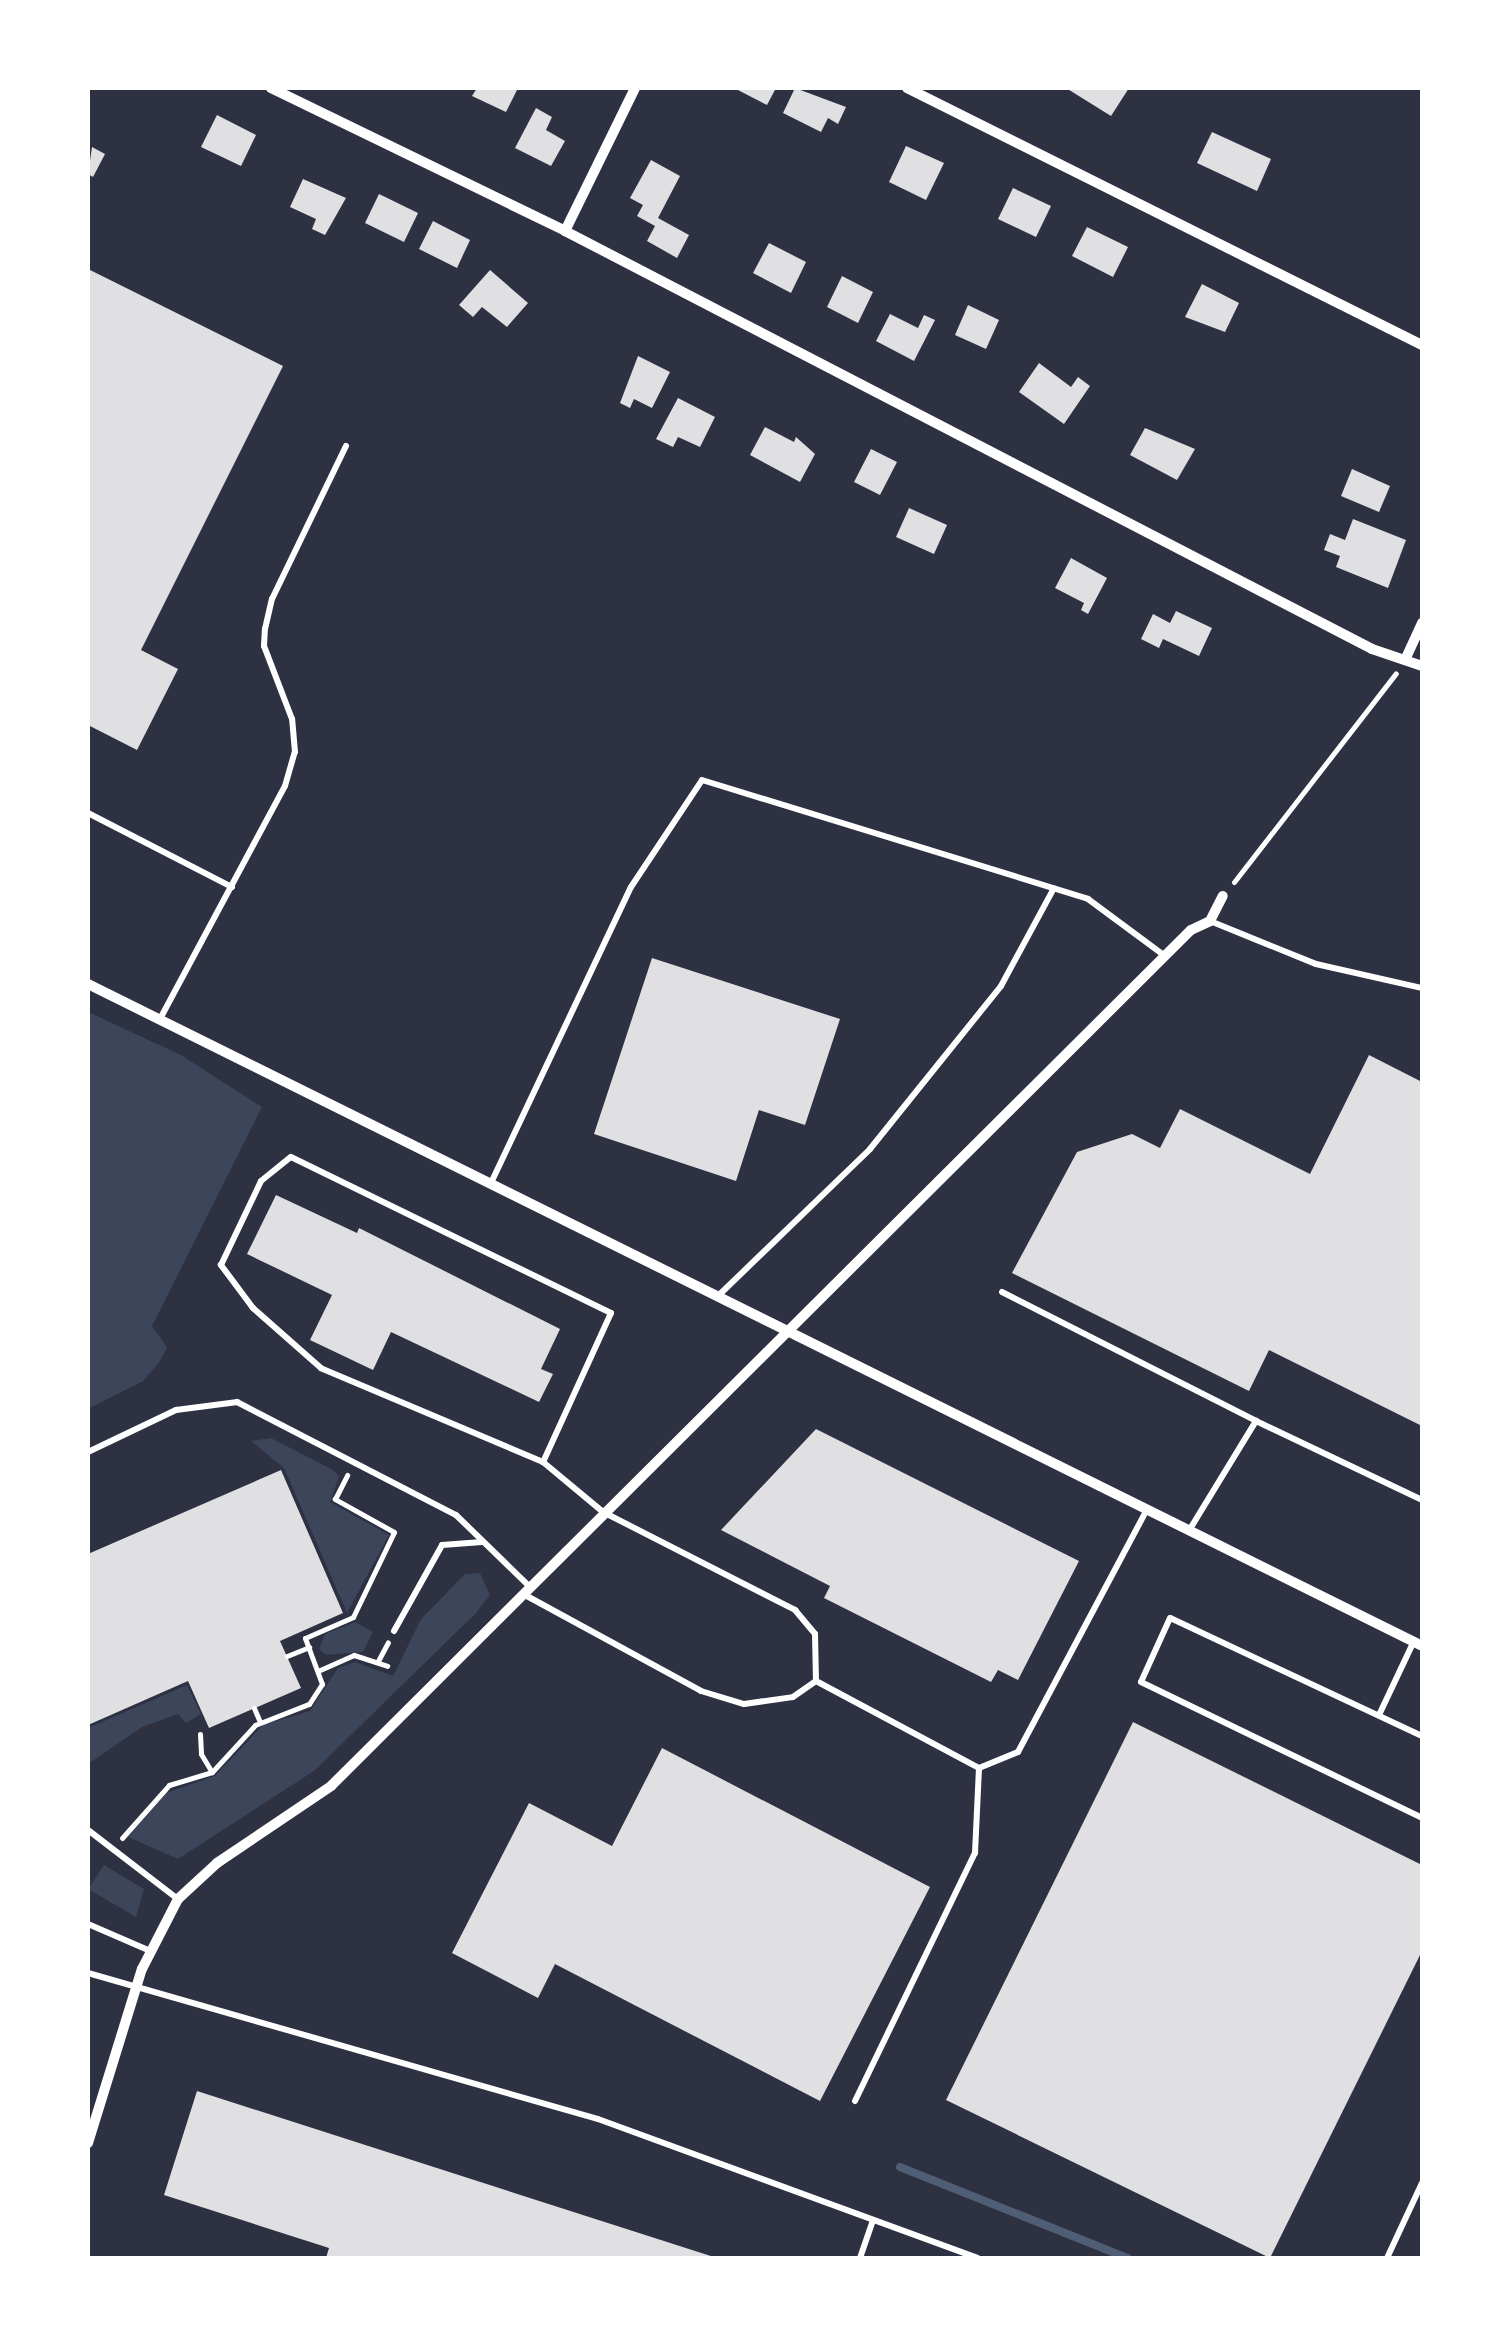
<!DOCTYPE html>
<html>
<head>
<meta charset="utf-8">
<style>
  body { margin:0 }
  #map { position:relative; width:1510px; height:2346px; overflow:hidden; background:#2d3142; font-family:Ubuntu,sans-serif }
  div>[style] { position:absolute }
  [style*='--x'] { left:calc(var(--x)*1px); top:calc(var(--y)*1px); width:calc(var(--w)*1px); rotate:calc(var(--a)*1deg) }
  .green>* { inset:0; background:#3c4559 }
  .stream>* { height:8px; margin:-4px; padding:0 4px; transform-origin:4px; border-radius:4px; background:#4f5d75 }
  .building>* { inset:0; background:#e0e0e3 }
  .path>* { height:5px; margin:-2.5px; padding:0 2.5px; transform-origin:2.5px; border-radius:2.5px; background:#fff }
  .service>* { height:6px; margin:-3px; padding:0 3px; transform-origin:3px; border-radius:3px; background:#fff }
  .minor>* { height:10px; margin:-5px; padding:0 5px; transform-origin:5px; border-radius:5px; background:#fff }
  span { translate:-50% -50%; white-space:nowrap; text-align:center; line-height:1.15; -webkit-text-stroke:8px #fff; paint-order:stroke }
  .frame { position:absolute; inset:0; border:90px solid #fff; pointer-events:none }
</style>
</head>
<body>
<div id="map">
  <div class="green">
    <i style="clip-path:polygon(88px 1012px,181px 1055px,262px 1107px,152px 1326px,167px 1347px,159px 1363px,143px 1381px,88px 1409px)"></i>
    <i style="clip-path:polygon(271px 1438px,333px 1470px,339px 1477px,330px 1502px,389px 1535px,347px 1613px,284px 1468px,251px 1441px)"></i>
    <i style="clip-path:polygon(480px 1573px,490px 1595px,476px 1613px,314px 1771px,178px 1859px,128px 1837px,166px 1793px,215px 1776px,263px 1725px,310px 1711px,338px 1668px,355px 1662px,393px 1676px,421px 1619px,465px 1574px)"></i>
    <i style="clip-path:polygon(355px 1622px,373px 1632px,363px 1652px,326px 1655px,319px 1649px,325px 1634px)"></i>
    <i style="clip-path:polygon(187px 1685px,201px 1714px,186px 1723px,178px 1714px,142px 1727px,88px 1764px,88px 1728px)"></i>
    <i style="clip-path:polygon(104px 1865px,144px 1889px,136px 1917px,88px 1889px)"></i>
  </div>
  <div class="stream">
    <i style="--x:900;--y:2167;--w:245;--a:21.8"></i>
  </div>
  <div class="building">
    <i style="clip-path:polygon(477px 88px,518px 88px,506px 112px,472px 96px)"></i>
    <i style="clip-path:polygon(734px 88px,776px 88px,767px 105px)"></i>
    <i style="clip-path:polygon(795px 88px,846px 107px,838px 124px,828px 118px,821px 132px,783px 113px)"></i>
    <i style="clip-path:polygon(1066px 88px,1129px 88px,1111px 116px)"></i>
    <i style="clip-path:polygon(536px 108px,552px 117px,546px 130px,565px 141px,551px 166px,515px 148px)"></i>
    <i style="clip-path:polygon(217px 115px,256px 135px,241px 166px,201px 147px)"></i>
    <i style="clip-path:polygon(1212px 132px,1271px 159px,1257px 191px,1197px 163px)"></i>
    <i style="clip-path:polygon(906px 146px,944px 163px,926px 200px,889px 182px)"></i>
    <i style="clip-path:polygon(92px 147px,105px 154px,93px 177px,88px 174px)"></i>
    <i style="clip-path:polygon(651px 160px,680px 176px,658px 218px,689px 235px,677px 258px,647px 241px,655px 226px,637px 216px,643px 205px,630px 198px)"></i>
    <i style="clip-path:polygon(303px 179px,346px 198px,325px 235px,312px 229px,316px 219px,290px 207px)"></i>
    <i style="clip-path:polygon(1013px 188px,1051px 206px,1036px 237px,998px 219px)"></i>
    <i style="clip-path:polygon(379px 194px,418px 213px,404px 242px,365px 223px)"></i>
    <i style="clip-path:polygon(433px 221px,470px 240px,457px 268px,419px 249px)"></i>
    <i style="clip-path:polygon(1087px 227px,1128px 247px,1113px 277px,1072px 256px)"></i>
    <i style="clip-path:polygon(769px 243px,806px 262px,791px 293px,753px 273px)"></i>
    <i style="clip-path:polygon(88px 269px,283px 366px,141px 650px,178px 669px,137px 750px,88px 725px)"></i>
    <i style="clip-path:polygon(490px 270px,528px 303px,507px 327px,482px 307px,473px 317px,459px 305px)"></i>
    <i style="clip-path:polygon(842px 276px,873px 292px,858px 323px,827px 307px)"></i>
    <i style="clip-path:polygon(1202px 284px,1239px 303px,1225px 332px,1185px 317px)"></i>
    <i style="clip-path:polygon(968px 305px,999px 320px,986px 349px,955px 335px)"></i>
    <i style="clip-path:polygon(890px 314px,918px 328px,924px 315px,935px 320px,914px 361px,876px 341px)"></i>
    <i style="clip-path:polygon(638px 356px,670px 372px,652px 408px,634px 399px,630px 408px,620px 403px)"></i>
    <i style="clip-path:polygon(1039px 363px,1071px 387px,1078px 377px,1090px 386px,1064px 424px,1019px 392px)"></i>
    <i style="clip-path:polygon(678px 398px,715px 417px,700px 447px,678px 437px,673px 447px,656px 439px)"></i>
    <i style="clip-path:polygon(765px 427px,794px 442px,796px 437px,815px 454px,800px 482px,750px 455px)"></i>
    <i style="clip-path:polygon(1145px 428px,1195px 449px,1177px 480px,1130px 455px)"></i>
    <i style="clip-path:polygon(871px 449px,897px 462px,880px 495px,854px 482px)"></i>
    <i style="clip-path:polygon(1352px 469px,1390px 486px,1379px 512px,1341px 496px)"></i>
    <i style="clip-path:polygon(909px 508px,947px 525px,934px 554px,896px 537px)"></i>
    <i style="clip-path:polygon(1353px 519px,1406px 540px,1388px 588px,1336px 567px,1340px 556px,1324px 550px,1330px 534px,1345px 540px)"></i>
    <i style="clip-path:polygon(1071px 558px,1107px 578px,1088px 614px,1081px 610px,1084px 603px,1055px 588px)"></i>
    <i style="clip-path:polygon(1176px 611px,1212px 628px,1199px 656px,1163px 639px,1159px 648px,1141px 639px,1153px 614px,1170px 623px)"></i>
    <i style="clip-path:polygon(652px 958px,840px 1019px,805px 1125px,759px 1110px,736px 1181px,594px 1134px)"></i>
    <i style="clip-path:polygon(1369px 1055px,1422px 1082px,1422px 1426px,1269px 1350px,1249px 1391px,1012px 1273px,1077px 1152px,1132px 1134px,1160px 1148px,1180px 1109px,1310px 1174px)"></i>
    <i style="clip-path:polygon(276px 1195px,357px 1233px,359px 1228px,560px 1329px,541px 1369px,553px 1374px,539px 1402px,391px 1332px,373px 1370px,310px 1340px,332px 1295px,247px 1254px)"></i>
    <i style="clip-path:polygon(816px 1429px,1079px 1561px,1018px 1680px,998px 1670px,991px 1682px,824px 1598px,830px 1586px,721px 1530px)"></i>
    <i style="clip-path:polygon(281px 1470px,343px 1613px,280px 1641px,301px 1688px,209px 1728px,188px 1681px,88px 1725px,88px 1554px)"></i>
    <i style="clip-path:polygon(1133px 1722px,1422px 1865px,1422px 1951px,1270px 2258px,946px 2100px)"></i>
    <i style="clip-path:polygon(662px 1748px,930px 1887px,820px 2101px,555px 1964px,538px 1998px,452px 1953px,529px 1803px,612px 1846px)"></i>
    <i style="clip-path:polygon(197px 2091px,717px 2258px,326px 2258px,329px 2248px,164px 2195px)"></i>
  </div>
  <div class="path">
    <i style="--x:1234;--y:882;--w:264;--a:-52.2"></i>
    <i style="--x:287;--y:1656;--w:24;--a:-22"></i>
    <i style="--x:378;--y:1661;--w:21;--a:-62"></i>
    <i style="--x:320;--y:1670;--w:37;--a:-24"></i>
    <i style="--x:354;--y:1655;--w:35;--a:18"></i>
    <i style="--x:254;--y:1708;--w:15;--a:67"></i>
    <i style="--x:200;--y:1734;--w:20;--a:87"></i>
    <i style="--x:201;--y:1754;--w:21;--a:59"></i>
    <i style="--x:122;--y:1838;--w:71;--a:-48.4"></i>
    <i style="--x:169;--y:1785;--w:45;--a:-16.8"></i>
    <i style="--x:212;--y:1772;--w:64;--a:-47.5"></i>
    <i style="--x:255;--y:1725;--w:58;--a:-21.3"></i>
    <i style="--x:309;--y:1704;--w:24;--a:-57"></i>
    <i style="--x:322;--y:1684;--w:49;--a:-110.3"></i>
    <i style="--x:305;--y:1638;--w:52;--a:-23.6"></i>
    <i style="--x:353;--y:1617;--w:94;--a:-64.2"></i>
    <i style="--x:394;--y:1532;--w:68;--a:-150.8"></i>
    <i style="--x:335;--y:1499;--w:27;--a:-63"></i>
  </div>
  <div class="service">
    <i style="--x:88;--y:813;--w:162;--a:27.2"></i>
    <i style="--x:1210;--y:921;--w:114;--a:22.1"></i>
    <i style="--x:1316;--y:964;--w:109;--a:12.8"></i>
    <i style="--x:160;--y:1019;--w:264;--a:-61.8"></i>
    <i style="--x:285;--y:786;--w:35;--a:-74"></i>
    <i style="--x:295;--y:752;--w:33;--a:-95"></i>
    <i style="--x:292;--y:719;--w:78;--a:-111"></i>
    <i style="--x:264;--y:646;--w:17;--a:-87"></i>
    <i style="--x:265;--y:629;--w:31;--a:-77"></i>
    <i style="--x:272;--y:599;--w:170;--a:-64.2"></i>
    <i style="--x:491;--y:1183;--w:327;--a:-64.7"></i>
    <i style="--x:631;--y:887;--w:128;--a:-56.4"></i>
    <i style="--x:702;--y:780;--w:404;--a:17.1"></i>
    <i style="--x:1088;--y:899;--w:96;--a:36.5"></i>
    <i style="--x:1002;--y:1292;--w:285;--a:26.9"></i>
    <i style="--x:719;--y:1295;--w:210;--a:-44"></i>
    <i style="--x:870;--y:1149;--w:209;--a:-51.2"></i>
    <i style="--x:1001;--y:986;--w:111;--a:-61.6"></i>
    <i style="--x:88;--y:1452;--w:98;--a:-25.5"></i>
    <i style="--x:176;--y:1410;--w:62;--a:-7.5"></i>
    <i style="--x:237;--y:1402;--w:246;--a:27.3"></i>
    <i style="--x:456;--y:1515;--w:102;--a:44.2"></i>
    <i style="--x:543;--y:1462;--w:241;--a:-157.1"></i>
    <i style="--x:321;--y:1368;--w:91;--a:-138.6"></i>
    <i style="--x:253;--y:1308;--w:54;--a:-126.7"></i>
    <i style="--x:221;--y:1265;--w:93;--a:-64.5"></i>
    <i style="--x:261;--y:1181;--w:38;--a:-39"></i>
    <i style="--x:291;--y:1157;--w:356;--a:26"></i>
    <i style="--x:611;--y:1313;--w:164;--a:114.5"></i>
    <i style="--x:543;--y:1462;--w:78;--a:39.8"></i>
    <i style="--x:603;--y:1512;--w:216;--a:27"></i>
    <i style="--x:795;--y:1610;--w:31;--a:50"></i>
    <i style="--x:815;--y:1634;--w:47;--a:88.8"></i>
    <i style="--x:1190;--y:1529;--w:127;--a:-58.6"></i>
    <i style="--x:1256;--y:1421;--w:184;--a:25.4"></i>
    <i style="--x:525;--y:1595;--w:200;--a:28.6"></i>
    <i style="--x:701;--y:1691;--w:45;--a:16.8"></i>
    <i style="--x:744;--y:1704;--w:49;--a:-8.1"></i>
    <i style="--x:793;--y:1697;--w:28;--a:-35"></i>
    <i style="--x:394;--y:1631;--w:98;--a:-60.8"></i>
    <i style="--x:442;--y:1545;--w:40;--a:-4.3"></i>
    <i style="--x:816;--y:1681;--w:185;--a:28.1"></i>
    <i style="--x:979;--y:1768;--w:42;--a:-22.3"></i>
    <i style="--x:1018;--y:1752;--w:275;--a:-62"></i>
    <i style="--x:1379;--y:1715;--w:82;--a:-64.7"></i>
    <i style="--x:1422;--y:1736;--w:278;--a:-154.9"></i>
    <i style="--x:1170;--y:1618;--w:70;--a:114.4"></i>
    <i style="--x:1141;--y:1682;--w:312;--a:25.8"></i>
    <i style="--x:88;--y:1830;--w:113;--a:37.5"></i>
    <i style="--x:88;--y:1924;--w:68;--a:23.5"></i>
    <i style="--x:88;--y:1973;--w:530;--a:15.98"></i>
    <i style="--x:598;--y:2119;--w:404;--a:20.1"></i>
    <i style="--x:855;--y:2101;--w:276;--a:-64.2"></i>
    <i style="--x:975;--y:1853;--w:85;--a:-87.3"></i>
    <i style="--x:860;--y:2258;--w:40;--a:-71.1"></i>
    <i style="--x:1387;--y:2258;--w:83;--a:-65"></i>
  </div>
  <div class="minor">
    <i style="--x:271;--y:88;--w:327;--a:25.9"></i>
    <i style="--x:565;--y:231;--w:909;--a:27.38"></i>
    <i style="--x:1372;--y:649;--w:53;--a:18.8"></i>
    <i style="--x:907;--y:88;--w:576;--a:26.52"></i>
    <i style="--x:565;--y:231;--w:159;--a:-63.9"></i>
    <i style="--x:1405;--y:660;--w:41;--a:-65.3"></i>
    <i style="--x:88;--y:984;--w:1489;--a:26.39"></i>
    <i style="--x:88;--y:2143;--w:182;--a:-72.8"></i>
    <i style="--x:142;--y:1969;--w:79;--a:-62.8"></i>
    <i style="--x:178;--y:1899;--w:53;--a:-42.7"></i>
    <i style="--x:217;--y:1863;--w:138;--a:-34"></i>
    <i style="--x:331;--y:1786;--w:1213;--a:-44.87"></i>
    <i style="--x:1191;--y:930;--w:21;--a:-25"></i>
    <i style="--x:1210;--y:921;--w:28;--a:-63"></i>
  </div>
  <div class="frame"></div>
</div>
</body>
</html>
